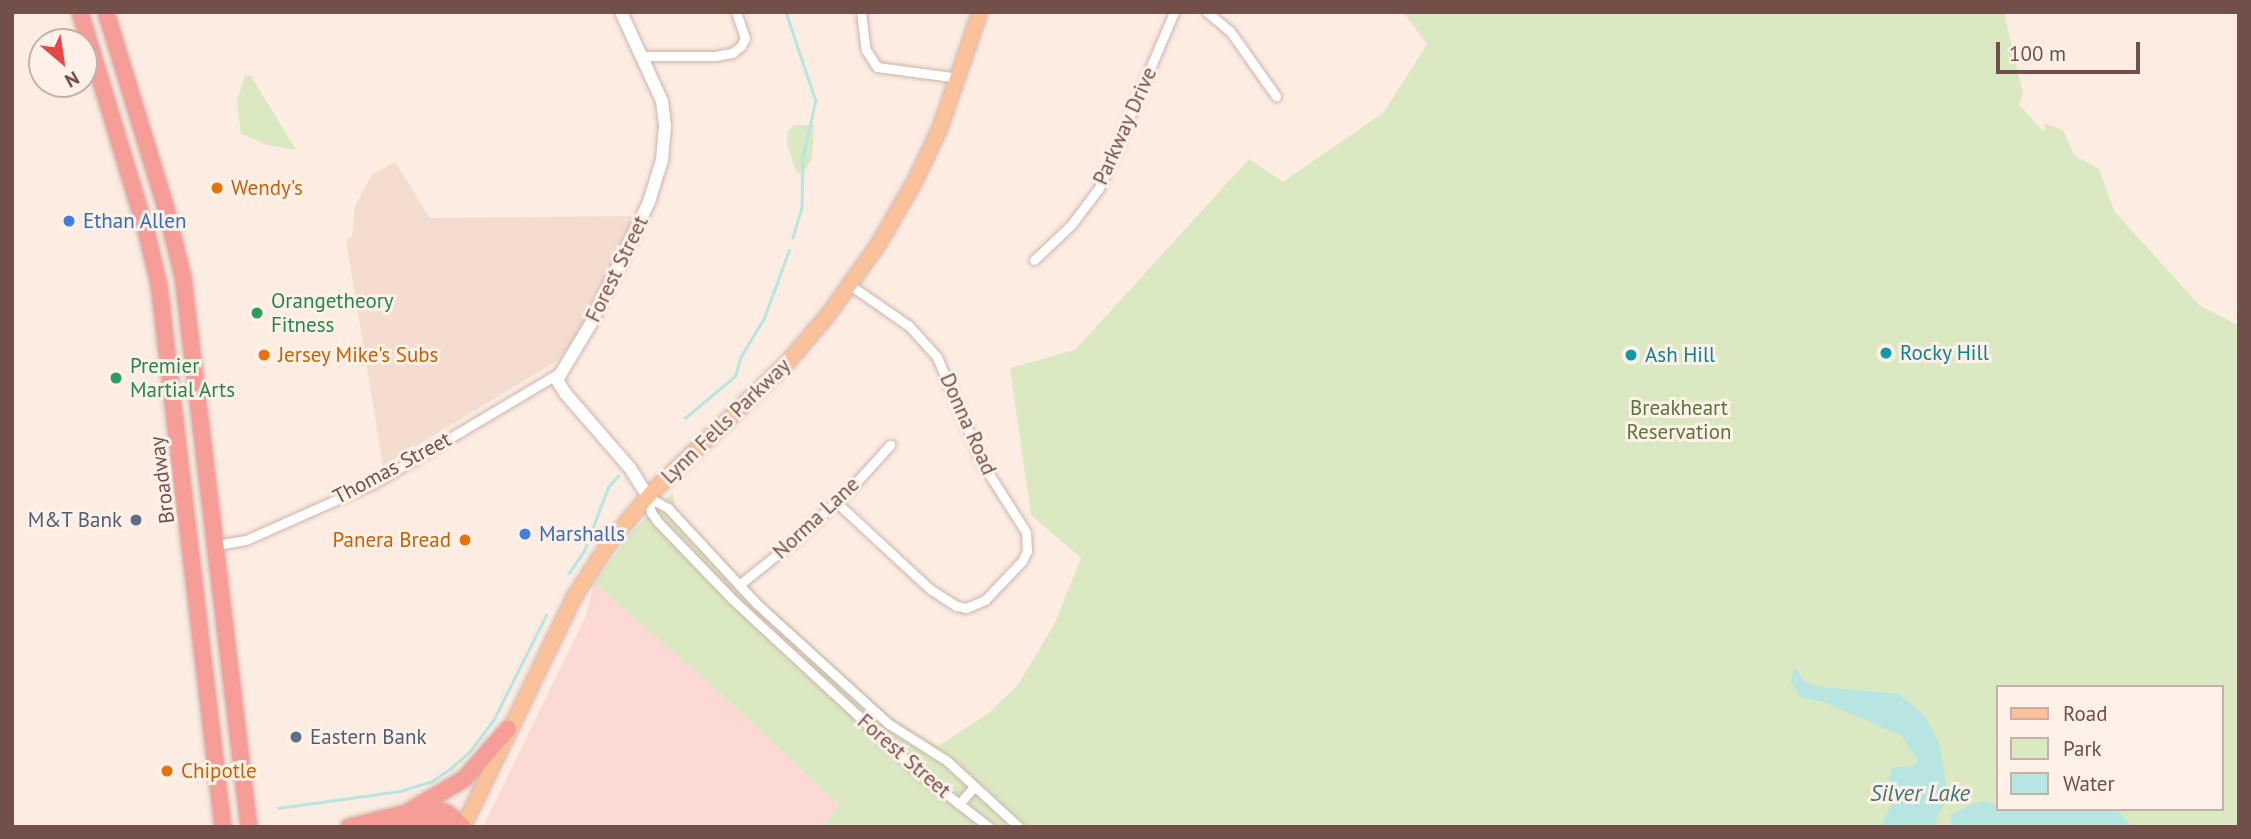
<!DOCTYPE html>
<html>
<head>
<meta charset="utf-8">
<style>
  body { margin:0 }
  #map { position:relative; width:2251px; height:839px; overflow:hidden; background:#fcece2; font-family:"PT Sans",sans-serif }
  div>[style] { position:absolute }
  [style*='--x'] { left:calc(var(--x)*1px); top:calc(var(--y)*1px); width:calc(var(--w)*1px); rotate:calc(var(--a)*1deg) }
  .residential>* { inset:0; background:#f4dcd0 }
  .commercial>* { inset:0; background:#fcd9d5 }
  .green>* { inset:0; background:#dae9c1 }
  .water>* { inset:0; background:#b7e5e2 }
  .stream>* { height:2.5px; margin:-1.25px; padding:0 1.25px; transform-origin:1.25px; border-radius:1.25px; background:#b7e5e2 }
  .roads { filter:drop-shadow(0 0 2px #cfb4ac) drop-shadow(0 0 2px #cfb4ac) }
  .street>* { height:9px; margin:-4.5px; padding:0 4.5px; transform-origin:4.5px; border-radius:4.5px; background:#fff }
  .secondary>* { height:12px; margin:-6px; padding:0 6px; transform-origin:6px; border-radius:6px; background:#fff }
  .primary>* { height:14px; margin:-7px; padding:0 7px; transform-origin:7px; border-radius:7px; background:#fbc29a }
  .highway>* { height:16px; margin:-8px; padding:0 8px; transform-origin:8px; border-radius:8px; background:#f69d98 }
  .dots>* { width:19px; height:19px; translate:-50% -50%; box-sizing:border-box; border:4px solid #fff1e8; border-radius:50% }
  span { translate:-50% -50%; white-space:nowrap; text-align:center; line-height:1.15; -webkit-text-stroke:6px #fff1e8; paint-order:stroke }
  .street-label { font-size:21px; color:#734f49 }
  .food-label { font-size:21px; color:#c56008 }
  .left { translate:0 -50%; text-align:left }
  .right { translate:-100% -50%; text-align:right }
  .shop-label { font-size:21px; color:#366cbe }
  .leisure-label { font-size:21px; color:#27864d }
  .culture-label { font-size:21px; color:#0d838f }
  .park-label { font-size:21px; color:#59743e }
  .service-label { font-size:21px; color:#4e5e75 }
  .water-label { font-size:23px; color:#3c7976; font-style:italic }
  .frame { position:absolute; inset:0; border:14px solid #734f49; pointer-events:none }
  .legend { position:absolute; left:1996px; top:685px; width:228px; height:126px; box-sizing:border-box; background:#fff1e8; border:2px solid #c7b0a8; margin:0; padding:9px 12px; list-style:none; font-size:21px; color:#734f49 }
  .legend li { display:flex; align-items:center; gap:14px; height:35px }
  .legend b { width:35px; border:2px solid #c7b0a8 }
  .north { position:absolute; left:28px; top:28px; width:70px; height:70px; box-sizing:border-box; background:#fff1e8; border:2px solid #c7b0a8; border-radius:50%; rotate:151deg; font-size:19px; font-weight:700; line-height:28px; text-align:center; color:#734f49 }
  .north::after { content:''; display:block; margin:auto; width:24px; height:32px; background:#e64847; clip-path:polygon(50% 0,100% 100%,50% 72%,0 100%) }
  .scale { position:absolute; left:1996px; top:42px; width:144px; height:32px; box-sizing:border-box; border:4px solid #734f49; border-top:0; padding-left:9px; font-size:21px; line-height:24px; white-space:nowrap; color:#734f49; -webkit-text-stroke:5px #fff1e8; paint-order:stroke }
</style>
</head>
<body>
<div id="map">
  <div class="residential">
    <i style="clip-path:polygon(395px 162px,430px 218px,635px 216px,585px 320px,560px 359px,383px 466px,346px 240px,352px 237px,355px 206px,372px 175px)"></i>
  </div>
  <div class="commercial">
    <i style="clip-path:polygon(594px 583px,720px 693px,839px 805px,822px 827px,483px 827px,586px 616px)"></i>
  </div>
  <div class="green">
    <i style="clip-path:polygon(evenodd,1403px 12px,2004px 12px,2023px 94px,2019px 105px,2044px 132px,2045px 123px,2063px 130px,2074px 155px,2099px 169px,2114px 211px,2199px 305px,2239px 326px,2239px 827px,822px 827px,839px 805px,720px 693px,594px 583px,634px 529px,673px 493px,675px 507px,760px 598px,891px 717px,938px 746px,989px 713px,1018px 685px,1054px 625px,1081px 558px,1031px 515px,1010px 368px,1075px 350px,1249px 159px,1283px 182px,1384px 112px,1427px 44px,1403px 12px,1997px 687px,2221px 687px,2221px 809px,1997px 809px,1997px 687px)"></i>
    <i style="clip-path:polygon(248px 75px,251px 76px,296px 150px,268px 145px,241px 134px,237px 102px,244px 77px)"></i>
    <i style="clip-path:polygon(794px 125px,814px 125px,812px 158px,802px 175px,796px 171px,787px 144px,788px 131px)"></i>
  </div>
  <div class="water">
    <i style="clip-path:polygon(1794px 667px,1805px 682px,1814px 686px,1899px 694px,1925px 716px,1939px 743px,1949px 799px,1937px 815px,1936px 827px,1880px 827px,1893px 801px,1889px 778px,1892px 768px,1912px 766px,1918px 761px,1902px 736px,1824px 702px,1800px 697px,1791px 681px)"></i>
    <i style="clip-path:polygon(1987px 801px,1997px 806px,1997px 809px,2117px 809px,2132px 827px,1952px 827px,1950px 815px,1974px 803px)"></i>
  </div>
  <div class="stream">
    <i style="--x:786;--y:12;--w:94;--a:71.4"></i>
    <i style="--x:816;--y:101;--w:57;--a:103.1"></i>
    <i style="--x:803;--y:157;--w:51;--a:91.1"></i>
    <i style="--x:802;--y:208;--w:31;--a:107"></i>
    <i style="--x:685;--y:418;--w:65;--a:-40"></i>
    <i style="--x:735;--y:376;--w:19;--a:-74"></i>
    <i style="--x:740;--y:358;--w:47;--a:-59"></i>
    <i style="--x:764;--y:318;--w:72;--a:-69.8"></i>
    <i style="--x:569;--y:573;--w:27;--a:-56"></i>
    <i style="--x:584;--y:551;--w:68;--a:-69.4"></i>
    <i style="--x:608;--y:487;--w:15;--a:-48"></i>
    <i style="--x:278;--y:808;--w:123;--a:-7.9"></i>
    <i style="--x:400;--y:791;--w:34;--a:-17"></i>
    <i style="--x:432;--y:781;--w:22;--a:-34"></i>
    <i style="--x:450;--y:769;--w:27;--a:-42"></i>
    <i style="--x:470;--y:751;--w:40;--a:-53"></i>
    <i style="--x:494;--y:719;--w:116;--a:-63.4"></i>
    <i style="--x:199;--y:827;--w:2;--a:-27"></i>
  </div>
  <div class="roads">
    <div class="street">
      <i style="--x:861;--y:12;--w:38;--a:83"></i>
      <i style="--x:866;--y:50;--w:20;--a:57"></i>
      <i style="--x:877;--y:67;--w:83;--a:7.6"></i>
      <i style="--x:1207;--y:12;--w:30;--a:40"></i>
      <i style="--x:1230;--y:31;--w:80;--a:54.7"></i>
      <i style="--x:643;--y:56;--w:72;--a:0"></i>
      <i style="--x:715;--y:56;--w:17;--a:-10"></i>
      <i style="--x:732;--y:53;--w:11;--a:-38"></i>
      <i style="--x:741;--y:46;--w:9;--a:-63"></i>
      <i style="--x:745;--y:38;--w:28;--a:-109"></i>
      <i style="--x:1034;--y:260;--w:51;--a:-43.4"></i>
      <i style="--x:1071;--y:225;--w:46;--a:-52.9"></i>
      <i style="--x:1099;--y:188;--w:191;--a:-66.9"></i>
      <i style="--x:648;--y:497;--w:23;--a:29"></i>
      <i style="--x:668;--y:508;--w:131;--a:47.2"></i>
      <i style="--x:757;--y:604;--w:178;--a:42.3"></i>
      <i style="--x:889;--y:724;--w:69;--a:32.5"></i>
      <i style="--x:947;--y:761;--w:98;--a:42.5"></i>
      <i style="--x:648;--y:497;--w:15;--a:79"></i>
      <i style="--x:651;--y:512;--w:12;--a:55"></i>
      <i style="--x:658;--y:522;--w:107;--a:46.1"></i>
      <i style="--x:732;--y:599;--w:260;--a:42.8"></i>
      <i style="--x:923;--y:776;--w:83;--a:37.7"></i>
      <i style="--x:836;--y:502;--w:128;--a:42.8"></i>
      <i style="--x:930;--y:589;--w:31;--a:33"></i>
      <i style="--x:956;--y:606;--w:10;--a:11"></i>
      <i style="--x:966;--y:608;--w:21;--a:-23"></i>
      <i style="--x:985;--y:600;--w:54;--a:-46.5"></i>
      <i style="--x:1022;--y:561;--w:11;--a:-63"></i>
      <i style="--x:1027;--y:551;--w:19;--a:-93"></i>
      <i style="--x:1026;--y:532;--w:82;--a:-122.5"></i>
      <i style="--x:982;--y:463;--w:115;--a:-113"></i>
      <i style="--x:937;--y:357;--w:42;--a:-132.1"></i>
      <i style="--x:909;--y:326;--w:72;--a:-145.2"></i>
      <i style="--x:217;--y:545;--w:29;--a:-10"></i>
      <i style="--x:246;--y:540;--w:140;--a:-24"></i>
      <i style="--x:374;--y:483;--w:215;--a:-30.7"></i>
      <i style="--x:739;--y:585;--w:72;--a:-38.8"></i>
      <i style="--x:795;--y:540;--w:78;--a:-42.9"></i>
      <i style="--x:852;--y:487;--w:57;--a:-47.9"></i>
      <i style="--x:959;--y:804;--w:23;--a:-49"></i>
    </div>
    <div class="secondary">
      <i style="--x:621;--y:12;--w:98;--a:65.3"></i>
      <i style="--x:662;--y:101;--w:25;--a:83"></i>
      <i style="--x:665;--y:126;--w:34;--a:95"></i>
      <i style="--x:662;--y:160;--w:44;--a:107.2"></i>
      <i style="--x:649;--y:202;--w:136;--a:115.6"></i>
      <i style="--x:590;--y:325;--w:64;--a:121"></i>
      <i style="--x:557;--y:380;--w:15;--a:58"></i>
      <i style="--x:565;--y:393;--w:99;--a:49.1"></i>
      <i style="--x:630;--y:468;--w:34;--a:58"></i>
    </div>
    <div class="primary">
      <i style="--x:463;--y:827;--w:255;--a:-64.2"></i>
      <i style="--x:574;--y:597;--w:66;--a:-56.8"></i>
      <i style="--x:610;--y:542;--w:65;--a:-50"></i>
      <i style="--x:652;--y:492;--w:187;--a:-43.7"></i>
      <i style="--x:787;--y:363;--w:63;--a:-49.5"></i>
      <i style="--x:828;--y:315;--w:86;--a:-54.5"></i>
      <i style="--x:878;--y:245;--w:74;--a:-60"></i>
      <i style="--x:915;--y:181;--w:59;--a:-64.7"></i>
      <i style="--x:940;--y:128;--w:123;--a:-71"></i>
    </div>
    <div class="highway">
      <i style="--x:80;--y:12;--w:228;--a:73.2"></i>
      <i style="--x:146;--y:230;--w:57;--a:76.7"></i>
      <i style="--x:159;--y:285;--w:546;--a:83.27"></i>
      <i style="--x:106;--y:12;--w:209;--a:73"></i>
      <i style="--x:167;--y:212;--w:67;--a:76.2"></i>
      <i style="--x:183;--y:277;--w:554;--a:83.16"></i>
      <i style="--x:411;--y:810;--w:61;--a:-30.3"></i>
      <i style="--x:464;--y:779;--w:67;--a:-48.7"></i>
      <i style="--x:349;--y:827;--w:80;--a:-13.7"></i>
      <i style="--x:427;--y:808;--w:21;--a:14"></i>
      <i style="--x:447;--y:813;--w:21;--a:41"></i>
      <i style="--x:398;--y:827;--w:18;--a:-9"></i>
      <i style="--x:416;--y:824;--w:27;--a:6"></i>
    </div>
  </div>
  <div class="dots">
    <i style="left:217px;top:188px;background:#e8710a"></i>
    <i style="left:69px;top:221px;background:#3f7fe0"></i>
    <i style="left:257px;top:313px;background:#2e9e5b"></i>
    <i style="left:1886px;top:353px;background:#0f9aa8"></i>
    <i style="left:264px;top:355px;background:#e8710a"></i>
    <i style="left:1631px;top:355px;background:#0f9aa8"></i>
    <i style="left:116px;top:378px;background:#2e9e5b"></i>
    <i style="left:136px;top:520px;background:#5c6f8a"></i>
    <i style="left:525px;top:534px;background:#3f7fe0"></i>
    <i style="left:465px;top:540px;background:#e8710a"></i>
    <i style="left:296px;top:737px;background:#5c6f8a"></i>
    <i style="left:167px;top:771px;background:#e8710a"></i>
  </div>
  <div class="street-label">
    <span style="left:1125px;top:126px;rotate:-66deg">Parkway Drive</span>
    <span style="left:617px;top:269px;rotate:-64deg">Forest Street</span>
    <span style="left:726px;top:421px;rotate:-44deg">Lynn Fells Parkway</span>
    <span style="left:968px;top:424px;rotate:66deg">Donna Road</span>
    <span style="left:392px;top:468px;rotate:-28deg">Thomas Street</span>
    <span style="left:162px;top:480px;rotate:-97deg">Broadway</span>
    <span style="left:816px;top:518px;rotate:-43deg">Norma Lane</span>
    <span style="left:904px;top:756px;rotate:41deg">Forest Street</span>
  </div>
  <div class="food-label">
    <span class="left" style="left:231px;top:188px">Wendy's</span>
    <span class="left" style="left:278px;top:355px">Jersey Mike's Subs</span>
    <span class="right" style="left:451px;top:540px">Panera Bread</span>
    <span class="left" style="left:181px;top:771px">Chipotle</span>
  </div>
  <div class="shop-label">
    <span class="left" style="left:83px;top:221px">Ethan Allen</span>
    <span class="left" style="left:539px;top:534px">Marshalls</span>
  </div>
  <div class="leisure-label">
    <span class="left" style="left:271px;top:313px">Orangetheory<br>Fitness</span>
    <span class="left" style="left:130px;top:378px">Premier<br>Martial Arts</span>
  </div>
  <div class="culture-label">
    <span class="left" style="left:1900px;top:353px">Rocky Hill</span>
    <span class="left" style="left:1645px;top:355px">Ash Hill</span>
  </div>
  <div class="park-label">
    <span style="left:1679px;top:420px">Breakheart<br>Reservation</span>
  </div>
  <div class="service-label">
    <span class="right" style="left:122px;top:520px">M&amp;T Bank</span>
    <span class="left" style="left:310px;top:737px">Eastern Bank</span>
  </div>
  <div class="water-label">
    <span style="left:1920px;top:793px">Silver Lake</span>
  </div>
  <div class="frame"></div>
  <ul class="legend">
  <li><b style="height:9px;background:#fbc29a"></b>Road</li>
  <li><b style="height:19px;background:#dae9c1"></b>Park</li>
  <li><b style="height:19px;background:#b7e5e2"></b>Water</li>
  </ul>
  <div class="north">N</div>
  <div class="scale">100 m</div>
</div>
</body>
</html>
